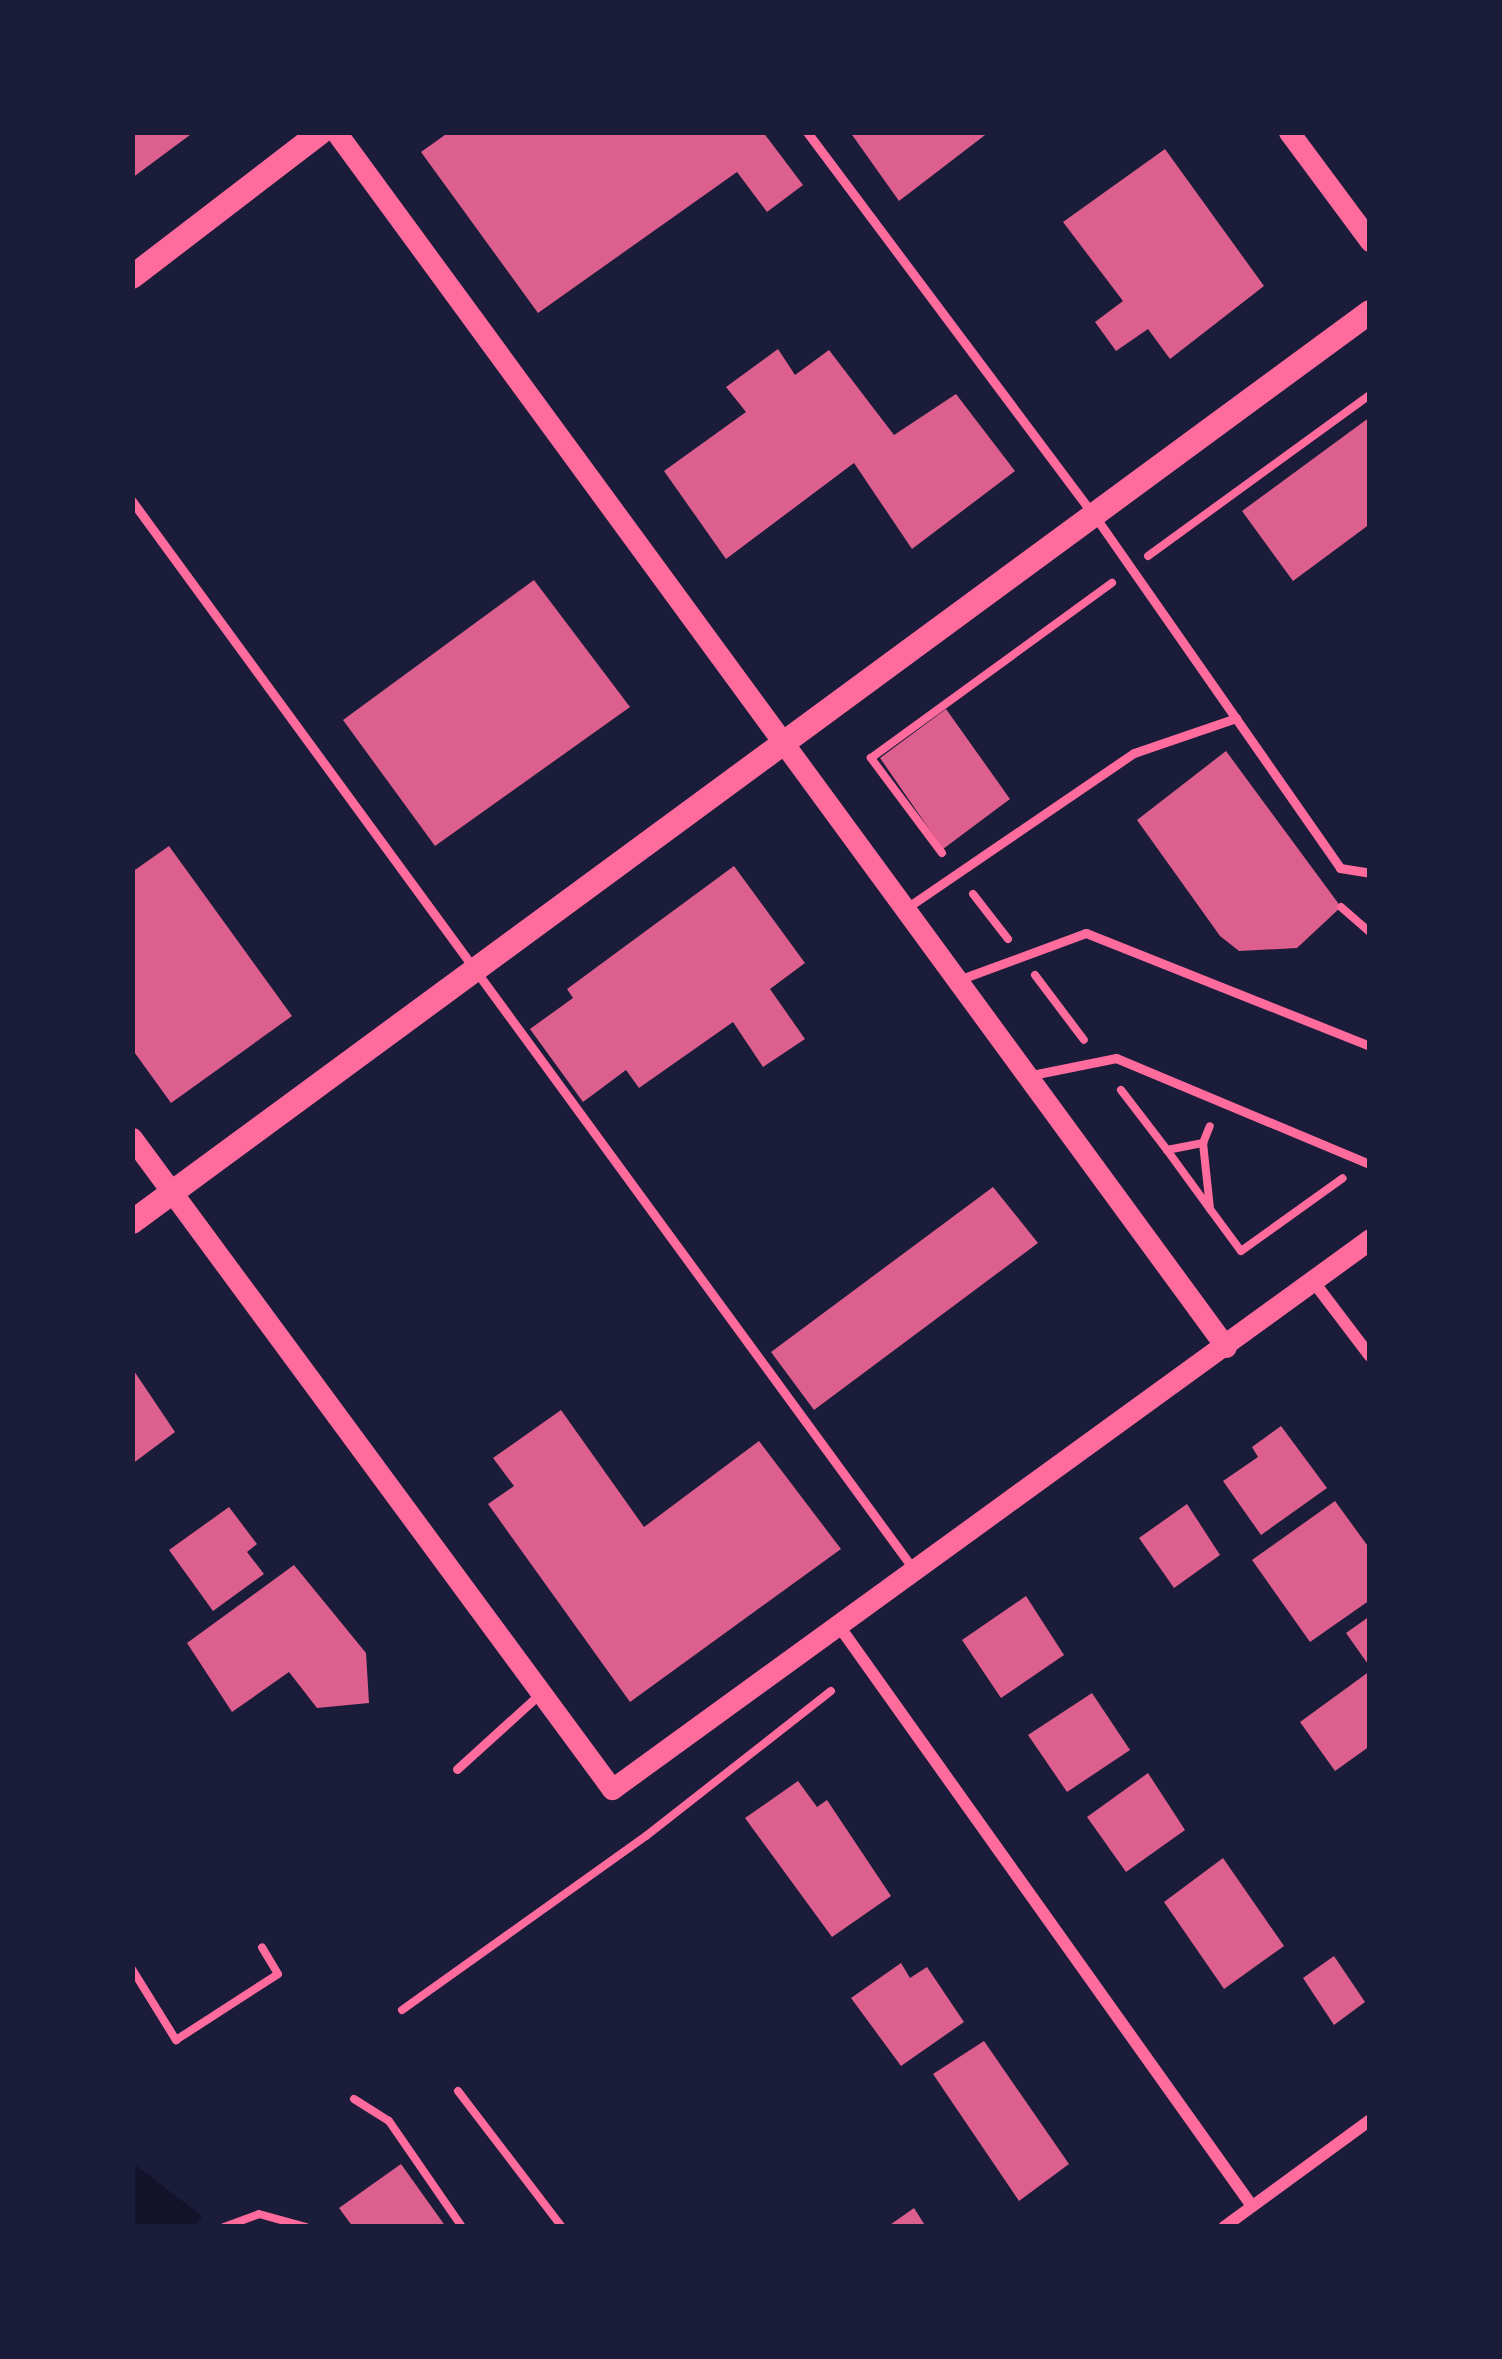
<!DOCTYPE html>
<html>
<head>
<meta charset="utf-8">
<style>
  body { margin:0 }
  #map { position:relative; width:1502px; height:2359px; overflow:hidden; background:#1b1b3a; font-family:Barlow,sans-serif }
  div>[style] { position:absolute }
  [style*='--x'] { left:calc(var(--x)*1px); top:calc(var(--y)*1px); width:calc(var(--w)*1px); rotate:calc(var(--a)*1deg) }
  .water>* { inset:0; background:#12122b }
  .building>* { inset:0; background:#dd5f8e }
  .path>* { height:8px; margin:-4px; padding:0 4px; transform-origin:4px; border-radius:4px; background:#ff6b9d }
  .service>* { height:9px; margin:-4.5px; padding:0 4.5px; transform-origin:4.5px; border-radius:4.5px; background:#ff6b9d }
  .minor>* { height:12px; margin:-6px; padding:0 6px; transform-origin:6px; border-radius:6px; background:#ff6b9d }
  .tertiary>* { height:21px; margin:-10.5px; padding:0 10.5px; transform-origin:10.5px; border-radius:10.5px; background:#ff6b9d }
  .secondary>* { height:24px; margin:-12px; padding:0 12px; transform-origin:12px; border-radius:12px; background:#ff6b9d }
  span { translate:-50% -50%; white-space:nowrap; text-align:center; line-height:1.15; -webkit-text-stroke:10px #1b1b3a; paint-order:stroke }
  .frame { position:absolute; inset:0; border:135px solid #1b1b3a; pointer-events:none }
</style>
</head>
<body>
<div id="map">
  <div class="water">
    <i style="clip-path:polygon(135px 2165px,202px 2216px,194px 2227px,132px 2227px)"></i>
  </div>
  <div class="building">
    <i style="clip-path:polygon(132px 132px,194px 132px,132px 178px)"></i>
    <i style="clip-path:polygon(449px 132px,763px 132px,803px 185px,767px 212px,737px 172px,538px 313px,421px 152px)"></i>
    <i style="clip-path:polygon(850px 132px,989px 132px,899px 201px)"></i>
    <i style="clip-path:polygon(1165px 149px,1264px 286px,1170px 359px,1148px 329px,1116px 351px,1095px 322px,1123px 301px,1063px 222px)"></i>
    <i style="clip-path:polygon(778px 349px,795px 375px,829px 350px,894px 435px,956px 394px,1015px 471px,912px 549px,854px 463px,726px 559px,664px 471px,746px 412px,726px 387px)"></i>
    <i style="clip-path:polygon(1370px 417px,1370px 524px,1293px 581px,1242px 511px)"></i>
    <i style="clip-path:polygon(534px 580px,630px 707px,435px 846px,343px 720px)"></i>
    <i style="clip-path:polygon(946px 709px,1010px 799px,943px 849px,880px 758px)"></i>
    <i style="clip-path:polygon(1226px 751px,1341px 907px,1297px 948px,1239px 951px,1220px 936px,1137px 820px)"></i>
    <i style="clip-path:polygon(169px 846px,292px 1016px,171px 1103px,132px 1049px,132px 872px)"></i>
    <i style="clip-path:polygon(734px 866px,805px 963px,770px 989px,805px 1039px,763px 1067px,733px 1022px,639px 1088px,626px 1070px,583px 1102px,530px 1029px,573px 998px,567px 989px)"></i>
    <i style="clip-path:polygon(993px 1187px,1038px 1243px,814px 1410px,771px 1352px)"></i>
    <i style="clip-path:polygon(132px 1368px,175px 1432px,132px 1464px)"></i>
    <i style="clip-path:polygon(561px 1410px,644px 1527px,759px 1441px,841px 1549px,630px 1702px,488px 1504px,514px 1486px,493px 1458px)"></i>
    <i style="clip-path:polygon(1281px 1426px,1327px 1488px,1261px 1535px,1223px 1481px,1258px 1457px,1252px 1447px)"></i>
    <i style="clip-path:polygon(1335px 1501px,1370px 1549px,1370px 1600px,1310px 1642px,1252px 1560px)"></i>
    <i style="clip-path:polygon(1187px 1504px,1220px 1555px,1174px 1588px,1139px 1538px)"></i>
    <i style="clip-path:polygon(229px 1507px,257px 1544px,247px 1552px,264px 1574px,213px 1611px,169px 1550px)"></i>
    <i style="clip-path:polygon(294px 1565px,366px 1653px,369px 1703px,317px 1708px,289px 1672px,232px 1712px,187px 1643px)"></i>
    <i style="clip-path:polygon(1026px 1596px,1064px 1655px,1001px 1698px,962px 1640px)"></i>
    <i style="clip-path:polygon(1370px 1616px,1370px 1667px,1346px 1633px)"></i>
    <i style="clip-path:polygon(1370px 1671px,1370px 1746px,1335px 1771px,1300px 1722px)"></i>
    <i style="clip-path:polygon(1092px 1693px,1130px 1750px,1067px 1792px,1028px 1735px)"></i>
    <i style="clip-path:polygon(1148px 1773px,1185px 1830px,1126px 1872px,1087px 1817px)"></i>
    <i style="clip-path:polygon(798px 1781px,817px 1807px,827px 1800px,891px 1896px,832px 1937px,745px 1818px)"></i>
    <i style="clip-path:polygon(1223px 1858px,1284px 1946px,1224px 1989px,1164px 1902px)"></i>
    <i style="clip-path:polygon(1334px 1956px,1365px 2002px,1334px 2025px,1303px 1978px)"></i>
    <i style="clip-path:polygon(901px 1963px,910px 1978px,927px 1967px,964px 2022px,901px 2066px,851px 1998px)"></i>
    <i style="clip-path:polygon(984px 2041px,1069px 2164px,1019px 2201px,933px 2074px)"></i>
    <i style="clip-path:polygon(401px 2164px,446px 2227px,353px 2227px,339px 2208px)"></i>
    <i style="clip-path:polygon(914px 2208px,926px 2227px,887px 2227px)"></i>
  </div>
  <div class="path">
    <i style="--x:1148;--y:556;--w:274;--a:-36"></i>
    <i style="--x:942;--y:853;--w:119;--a:-126.8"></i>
    <i style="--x:871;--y:758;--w:298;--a:-36"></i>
    <i style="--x:973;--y:894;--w:57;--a:52.1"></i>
    <i style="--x:1341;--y:907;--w:38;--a:41"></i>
    <i style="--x:1035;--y:975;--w:81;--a:53"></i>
    <i style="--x:1121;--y:1090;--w:76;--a:52.5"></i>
    <i style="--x:1203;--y:1143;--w:66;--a:83.9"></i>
    <i style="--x:1210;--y:1209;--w:73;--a:-126.1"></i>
    <i style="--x:1167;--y:1150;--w:37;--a:-11"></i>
    <i style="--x:1203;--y:1143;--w:18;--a:-68"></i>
    <i style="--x:1210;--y:1209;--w:52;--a:53.6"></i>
    <i style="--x:1241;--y:1251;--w:125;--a:-35.6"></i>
    <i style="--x:132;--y:1969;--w:84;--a:58.2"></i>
    <i style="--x:176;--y:2040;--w:121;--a:-32.9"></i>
    <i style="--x:278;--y:1974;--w:31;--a:-121"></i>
    <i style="--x:402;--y:2010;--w:300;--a:-35.5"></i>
    <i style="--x:646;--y:1836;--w:235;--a:-38.1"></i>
    <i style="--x:458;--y:2091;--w:171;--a:52.6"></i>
    <i style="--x:354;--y:2099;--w:41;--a:32.2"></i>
    <i style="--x:389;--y:2121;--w:129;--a:55.4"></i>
    <i style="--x:224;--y:2227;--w:37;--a:-20"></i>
    <i style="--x:259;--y:2214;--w:49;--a:15.5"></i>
  </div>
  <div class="service">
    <i style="--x:807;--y:132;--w:479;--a:53.2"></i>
    <i style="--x:1094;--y:515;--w:430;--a:55.1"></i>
    <i style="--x:1340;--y:868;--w:30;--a:9"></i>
    <i style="--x:132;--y:501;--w:1324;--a:53.81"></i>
    <i style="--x:908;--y:907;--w:273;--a:-34.3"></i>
    <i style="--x:1134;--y:753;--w:108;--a:-18.9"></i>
    <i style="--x:961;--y:979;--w:133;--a:-20.2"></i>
    <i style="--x:1086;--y:933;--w:306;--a:21.7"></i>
    <i style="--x:1032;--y:1075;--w:86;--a:-11.4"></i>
    <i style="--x:1116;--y:1058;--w:275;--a:22.7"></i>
    <i style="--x:457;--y:1769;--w:115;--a:-42.2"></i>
  </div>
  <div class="minor">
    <i style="--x:1313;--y:1281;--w:94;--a:52.8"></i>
    <i style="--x:839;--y:1626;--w:712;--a:54.55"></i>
    <i style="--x:1224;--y:2227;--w:181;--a:-36.2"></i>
  </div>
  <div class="tertiary">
    <i style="--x:336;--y:132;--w:1506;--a:53.78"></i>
    <i style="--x:1289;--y:132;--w:136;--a:53.4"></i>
    <i style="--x:132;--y:1138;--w:809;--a:53.6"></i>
    <i style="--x:612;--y:1789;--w:937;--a:-35.96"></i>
  </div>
  <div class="secondary">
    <i style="--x:132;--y:277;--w:238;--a:-37.5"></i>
    <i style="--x:132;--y:1222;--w:1536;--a:-36.32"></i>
  </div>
  <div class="frame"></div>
</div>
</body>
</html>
